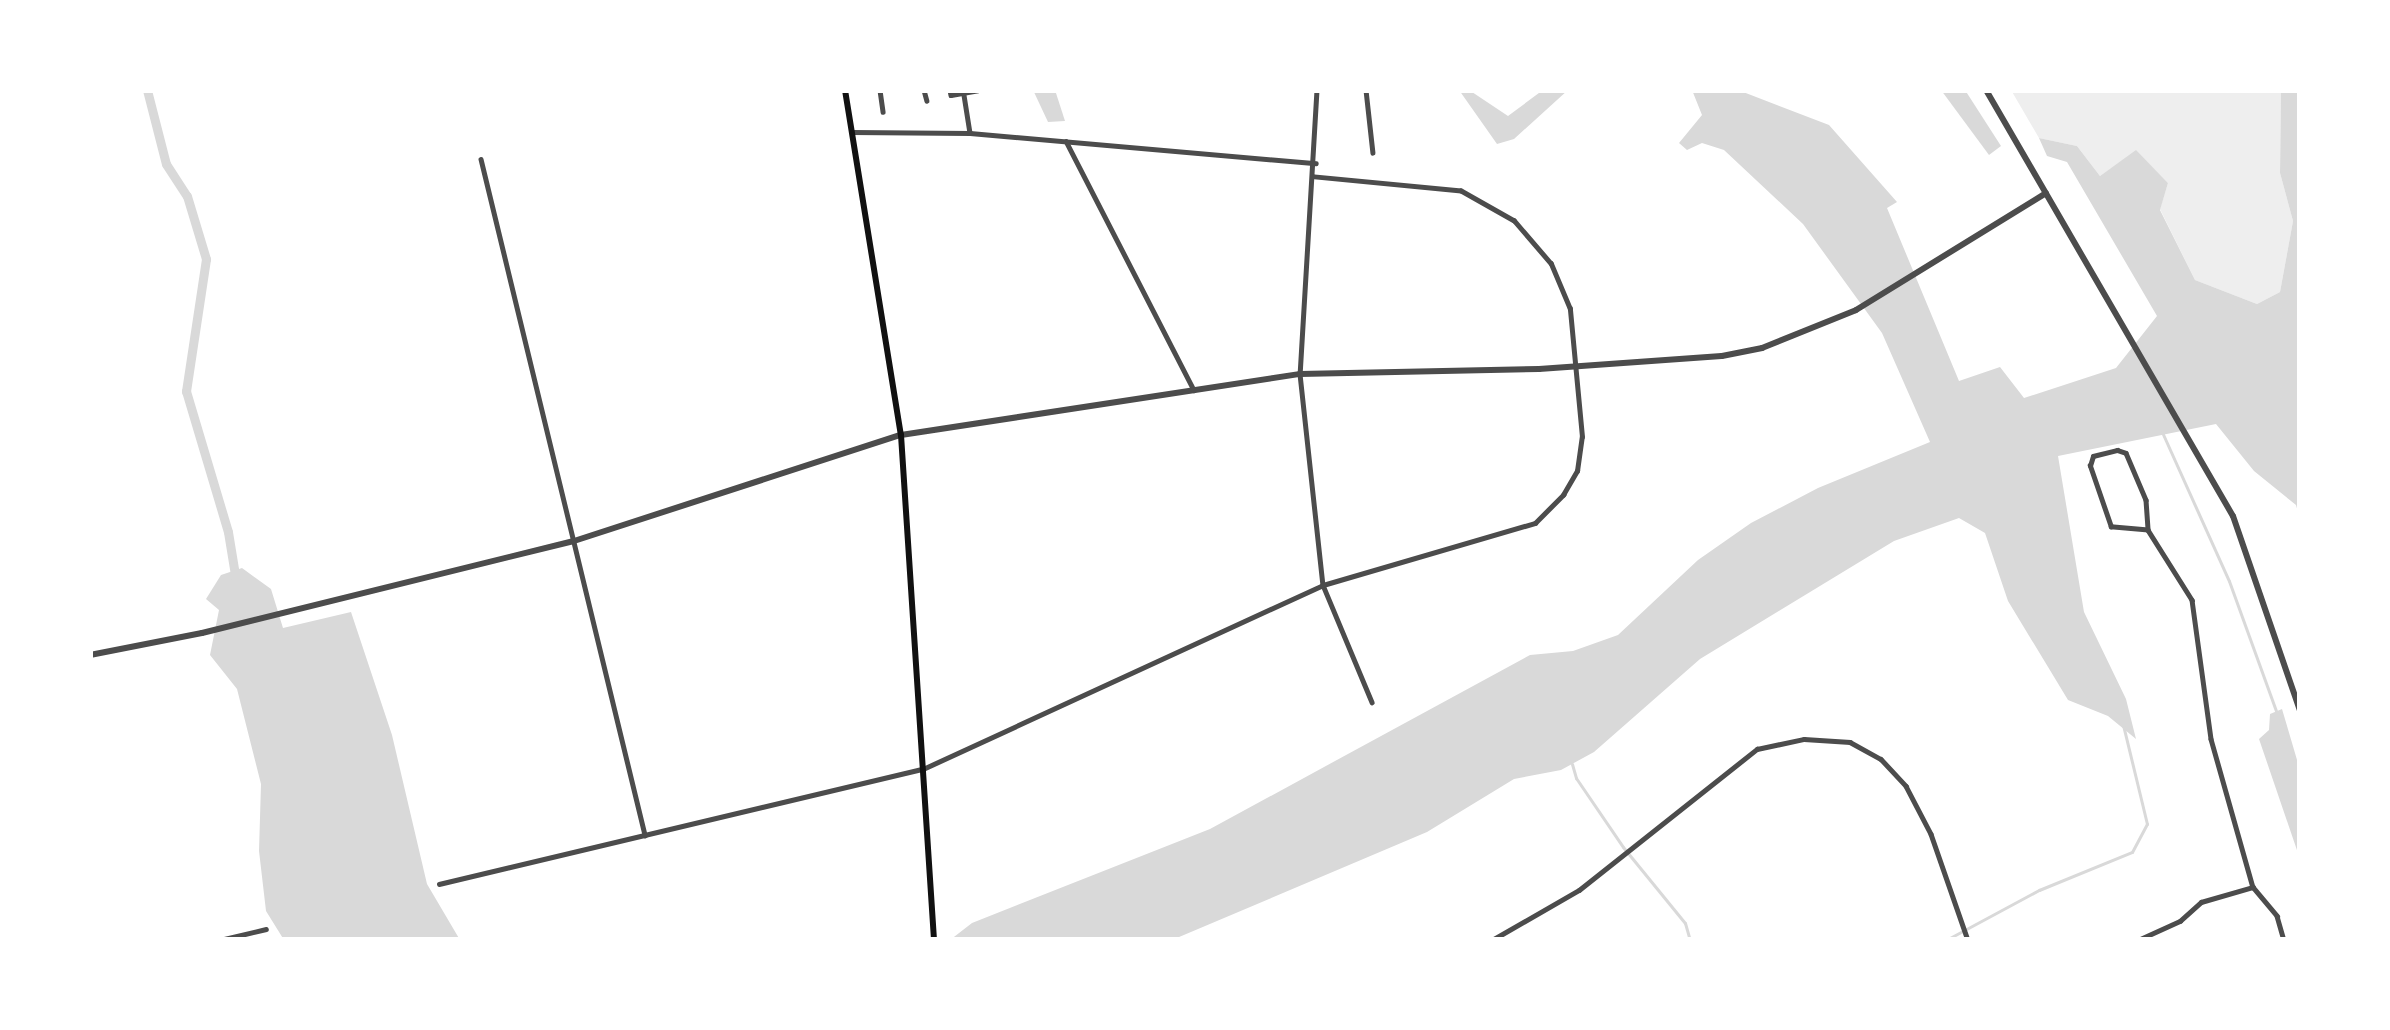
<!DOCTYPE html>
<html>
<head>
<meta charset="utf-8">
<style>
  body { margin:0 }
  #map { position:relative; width:2390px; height:1030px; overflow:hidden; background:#fff; font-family:Merriweather,serif }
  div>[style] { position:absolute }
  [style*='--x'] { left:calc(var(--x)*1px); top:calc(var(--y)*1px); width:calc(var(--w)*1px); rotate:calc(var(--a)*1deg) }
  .green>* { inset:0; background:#eee }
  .water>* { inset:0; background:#d9d9d9 }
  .stream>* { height:3px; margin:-1.5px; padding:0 1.5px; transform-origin:1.5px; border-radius:1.5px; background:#d9d9d9 }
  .canal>* { height:9px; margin:-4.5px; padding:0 4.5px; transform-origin:4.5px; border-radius:4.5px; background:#d9d9d9 }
  .minor>* { height:4.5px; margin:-2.25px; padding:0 2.25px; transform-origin:2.25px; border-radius:2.25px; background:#4c4c4c }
  .tertiary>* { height:6px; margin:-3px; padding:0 3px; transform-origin:3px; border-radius:3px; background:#4c4c4c }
  .secondary>* { height:6px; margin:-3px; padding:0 3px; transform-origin:3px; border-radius:3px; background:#111 }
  span { translate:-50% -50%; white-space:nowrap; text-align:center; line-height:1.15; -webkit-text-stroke:9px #fff; paint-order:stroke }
  .frame { position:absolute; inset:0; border:93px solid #fff; pointer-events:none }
</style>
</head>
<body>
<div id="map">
  <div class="green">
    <i style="clip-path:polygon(2011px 90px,2281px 90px,2280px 173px,2293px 221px,2280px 292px,2257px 304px,2195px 280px,2160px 209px,2168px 183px,2136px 151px,2100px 176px,2077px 146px,2039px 138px)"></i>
  </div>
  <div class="water">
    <i style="clip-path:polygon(1033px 90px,1055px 90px,1065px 121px,1048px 122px)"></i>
    <i style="clip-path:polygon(1459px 90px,1469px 90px,1508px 116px,1543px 90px,1568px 90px,1514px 139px,1497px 144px)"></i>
    <i style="clip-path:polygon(1692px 90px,1738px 90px,1829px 125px,1897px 202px,1887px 208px,1959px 381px,2000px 367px,2024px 398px,2116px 368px,2157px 316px,2067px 162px,2047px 156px,2039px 138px,2077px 146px,2100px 176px,2136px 150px,2168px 183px,2160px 210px,2195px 280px,2257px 304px,2280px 292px,2293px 221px,2280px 173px,2281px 90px,2300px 90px,2300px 519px,2296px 505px,2254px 471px,2216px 424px,2058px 456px,2084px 612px,2126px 699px,2136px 739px,2108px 716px,2068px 700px,2008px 601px,1985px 533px,1959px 518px,1894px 541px,1700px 659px,1594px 752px,1561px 770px,1514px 779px,1427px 832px,1172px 940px,950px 940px,972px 923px,1210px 829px,1530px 655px,1573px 651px,1618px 635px,1698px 560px,1751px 523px,1818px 488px,1930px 442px,1882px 333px,1803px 224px,1724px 150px,1702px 143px,1687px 150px,1679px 143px,1702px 115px)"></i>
    <i style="clip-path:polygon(1941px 90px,1965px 90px,2001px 146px,1989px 155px)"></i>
    <i style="clip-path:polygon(242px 568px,271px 589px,283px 628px,351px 612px,392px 735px,427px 884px,460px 940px,284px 940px,266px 911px,259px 851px,261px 784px,237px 689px,210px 655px,219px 610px,206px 599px,221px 575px)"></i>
    <i style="clip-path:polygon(2282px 709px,2300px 770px,2300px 859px,2259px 739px,2269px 730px,2270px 714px)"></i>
  </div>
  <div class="stream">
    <i style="--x:2162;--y:432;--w:163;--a:65.8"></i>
    <i style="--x:2229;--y:581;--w:138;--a:70.1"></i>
    <i style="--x:1572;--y:764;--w:15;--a:74"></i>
    <i style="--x:1576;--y:778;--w:83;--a:55.7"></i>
    <i style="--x:1623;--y:847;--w:98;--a:50.8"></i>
    <i style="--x:1685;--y:923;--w:18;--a:74"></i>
    <i style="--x:1946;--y:940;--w:106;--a:-28.3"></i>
    <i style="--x:2039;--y:890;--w:100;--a:-22.2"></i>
    <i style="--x:2132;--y:852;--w:32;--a:-62"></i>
    <i style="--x:2147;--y:824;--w:102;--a:-103.6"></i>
  </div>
  <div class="canal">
    <i style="--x:147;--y:90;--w:76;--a:75.6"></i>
    <i style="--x:166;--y:164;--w:38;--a:57"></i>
    <i style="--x:187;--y:196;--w:66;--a:73.2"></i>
    <i style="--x:206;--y:259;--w:134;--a:98.6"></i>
    <i style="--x:186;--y:391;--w:147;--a:73.4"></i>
    <i style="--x:228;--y:532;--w:50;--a:80.7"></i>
  </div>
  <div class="minor">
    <i style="--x:880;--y:90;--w:22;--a:82"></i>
    <i style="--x:924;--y:90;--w:11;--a:75"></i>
    <i style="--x:950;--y:90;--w:5;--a:79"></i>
    <i style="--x:951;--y:95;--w:27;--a:-10"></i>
    <i style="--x:1317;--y:90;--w:285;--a:93.4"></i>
    <i style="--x:1300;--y:374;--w:212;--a:83.8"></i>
    <i style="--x:1323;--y:585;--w:127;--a:67.3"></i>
    <i style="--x:1366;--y:90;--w:63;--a:83.7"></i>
    <i style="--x:964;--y:95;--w:38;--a:81"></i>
    <i style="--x:852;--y:132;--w:118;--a:0.5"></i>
    <i style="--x:970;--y:133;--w:347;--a:5"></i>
    <i style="--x:1066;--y:141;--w:280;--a:62.8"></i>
    <i style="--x:481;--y:159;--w:696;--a:76.36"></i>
    <i style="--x:2148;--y:530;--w:37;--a:-175"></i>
    <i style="--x:2111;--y:527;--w:65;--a:-109"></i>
    <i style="--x:2090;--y:466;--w:10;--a:-73"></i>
    <i style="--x:2093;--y:456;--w:25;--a:-14"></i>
    <i style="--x:2117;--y:450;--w:9;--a:18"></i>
    <i style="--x:2126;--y:453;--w:51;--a:66.9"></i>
    <i style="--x:2146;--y:500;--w:30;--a:86"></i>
    <i style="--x:2148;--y:530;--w:83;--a:57.8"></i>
    <i style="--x:2192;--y:600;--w:140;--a:82.2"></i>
    <i style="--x:2211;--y:739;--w:154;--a:74.2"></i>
    <i style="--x:439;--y:884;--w:497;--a:-13.4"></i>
    <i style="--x:923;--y:769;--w:440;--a:-24.7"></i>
    <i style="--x:1323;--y:585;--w:221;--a:-16.3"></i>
    <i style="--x:1535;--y:523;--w:40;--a:-45"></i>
    <i style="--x:1563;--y:495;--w:28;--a:-60"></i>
    <i style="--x:1577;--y:471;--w:34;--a:-82"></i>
    <i style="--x:1582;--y:437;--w:129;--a:-95.4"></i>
    <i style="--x:1570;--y:309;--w:49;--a:-112.9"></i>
    <i style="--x:1551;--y:264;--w:57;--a:-130.7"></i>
    <i style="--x:1514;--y:221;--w:61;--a:-150.5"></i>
    <i style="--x:1461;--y:191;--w:147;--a:-174.5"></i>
    <i style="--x:220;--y:940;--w:47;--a:-13.4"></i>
    <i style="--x:1492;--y:940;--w:100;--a:-29.9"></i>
    <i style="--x:1579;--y:890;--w:227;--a:-38.4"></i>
    <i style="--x:1757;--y:749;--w:48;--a:-12"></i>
    <i style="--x:1804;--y:739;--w:46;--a:3.7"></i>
    <i style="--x:1850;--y:742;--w:35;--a:29"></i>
    <i style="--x:1881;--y:759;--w:37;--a:47"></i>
    <i style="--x:1906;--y:786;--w:54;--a:62.5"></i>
    <i style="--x:1931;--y:834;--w:112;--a:70.8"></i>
    <i style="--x:2138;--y:940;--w:46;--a:-24.3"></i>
    <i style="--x:2180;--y:921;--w:28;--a:-42"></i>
    <i style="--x:2201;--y:902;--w:54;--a:-16.1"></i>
    <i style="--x:2253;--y:887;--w:38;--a:50"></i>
    <i style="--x:2277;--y:916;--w:25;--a:74"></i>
  </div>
  <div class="tertiary">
    <i style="--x:1986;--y:90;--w:492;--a:59.9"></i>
    <i style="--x:2233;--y:516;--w:206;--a:71"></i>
    <i style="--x:90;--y:655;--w:114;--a:-11.1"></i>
    <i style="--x:202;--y:633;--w:383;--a:-13.9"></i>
    <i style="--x:574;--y:541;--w:344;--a:-18"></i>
    <i style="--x:901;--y:435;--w:404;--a:-8.7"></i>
    <i style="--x:1300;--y:374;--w:239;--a:-1.2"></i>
    <i style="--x:1539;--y:369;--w:183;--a:-4.1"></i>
    <i style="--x:1722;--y:356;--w:41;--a:-11.3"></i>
    <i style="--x:1762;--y:348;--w:101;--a:-22"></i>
    <i style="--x:1856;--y:310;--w:223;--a:-31.6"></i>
  </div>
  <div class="secondary">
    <i style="--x:845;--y:90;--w:350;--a:80.8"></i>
    <i style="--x:901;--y:435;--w:506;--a:86.26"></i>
  </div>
  <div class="frame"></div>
</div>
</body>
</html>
